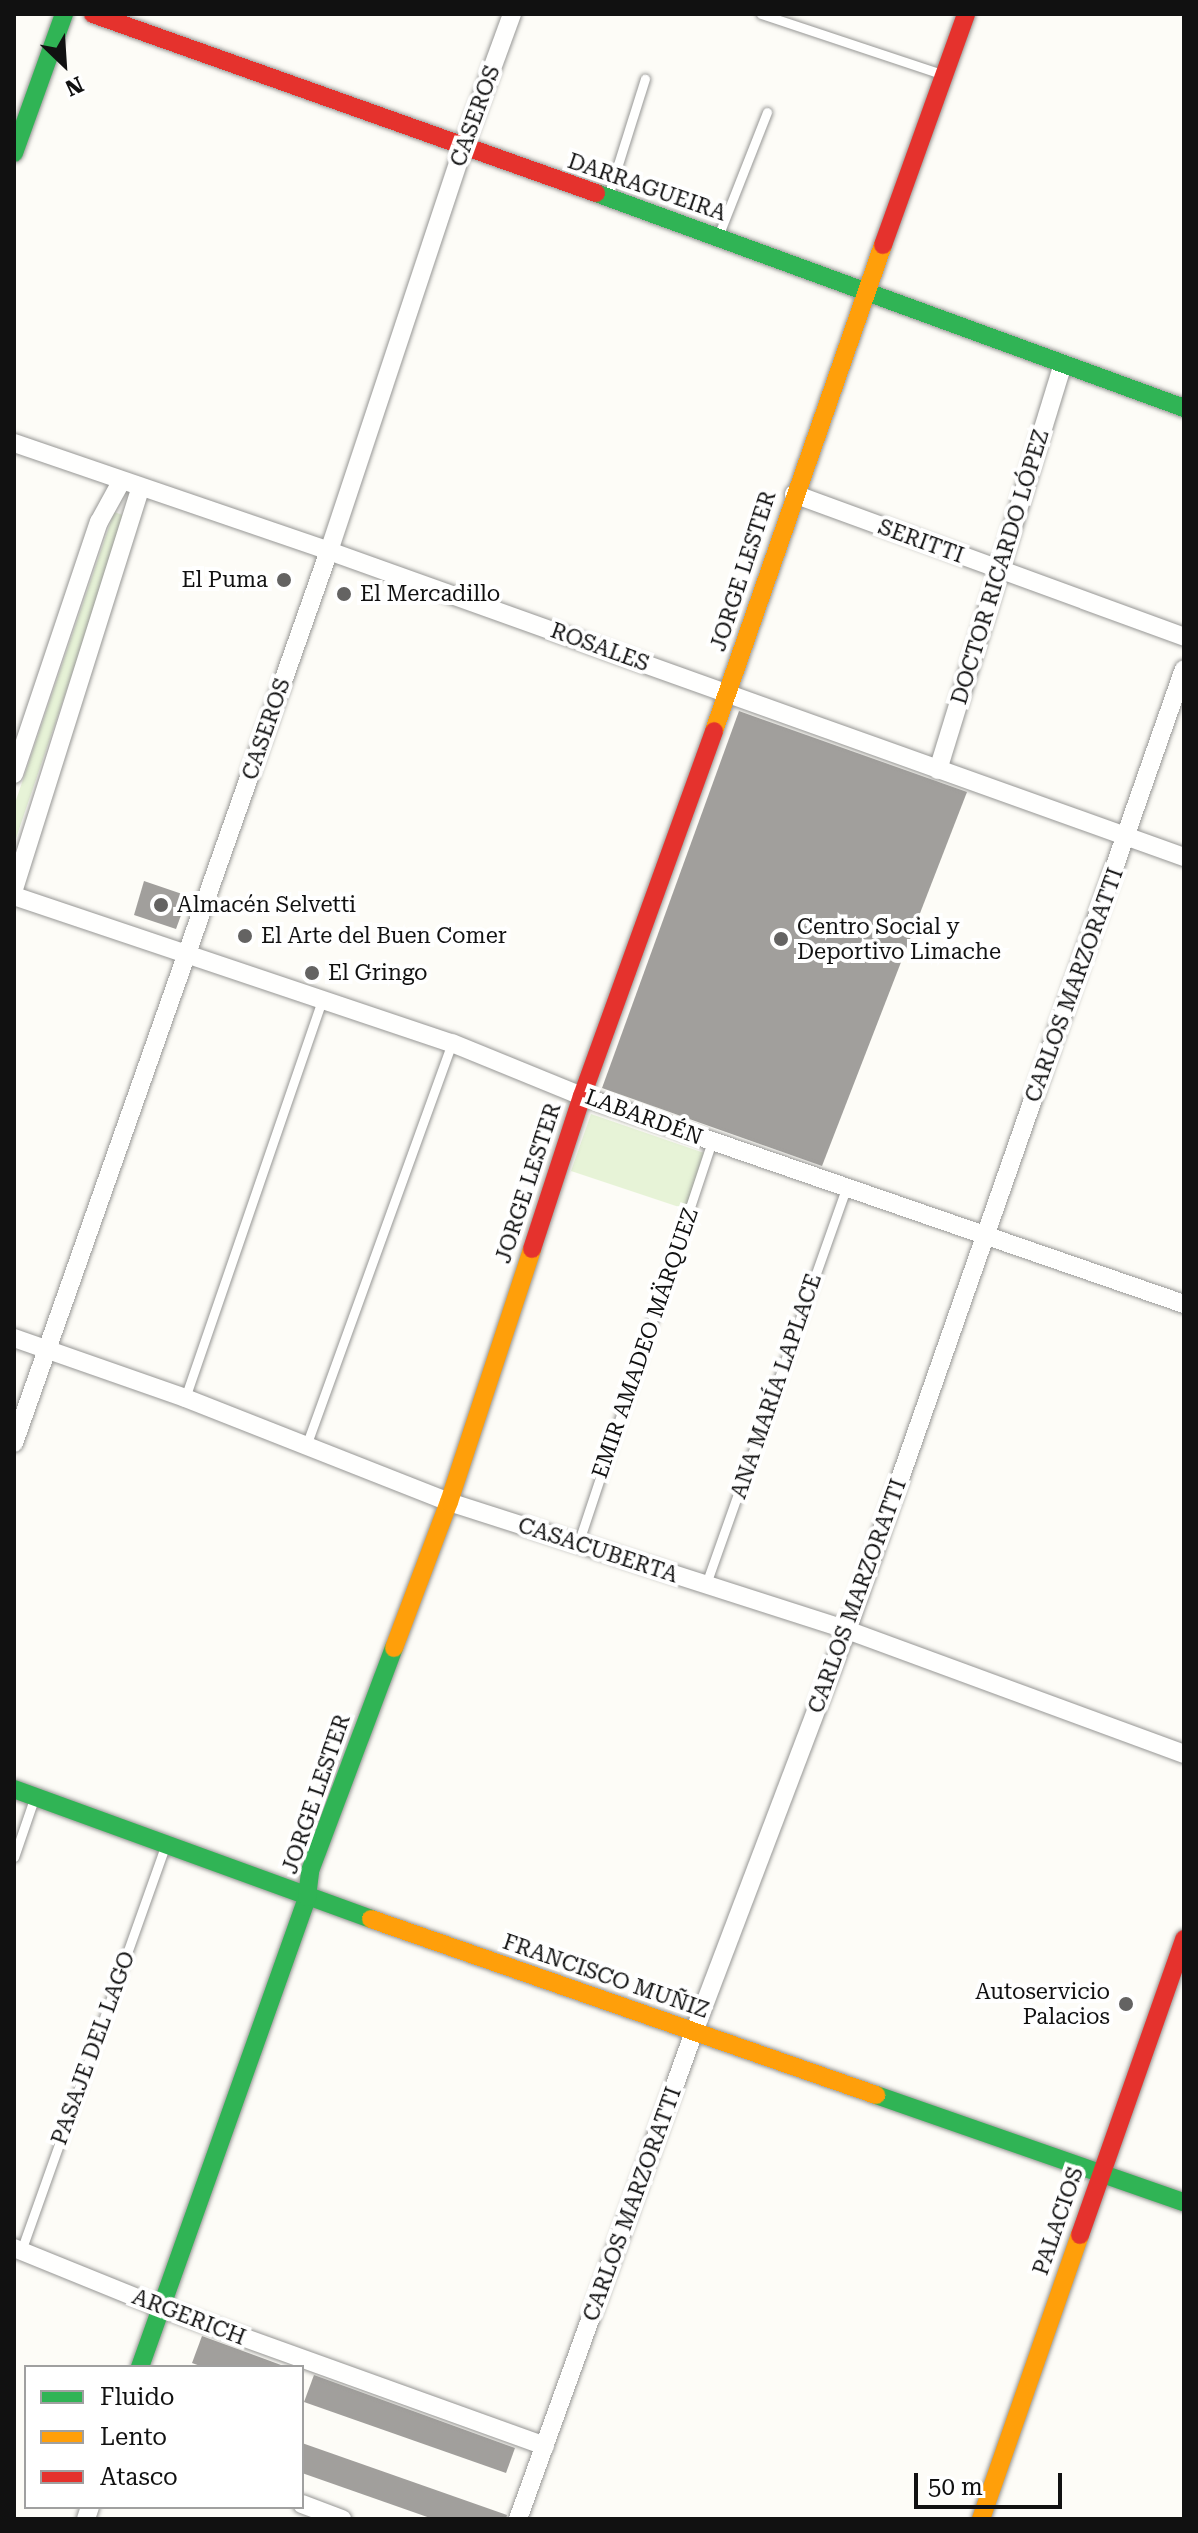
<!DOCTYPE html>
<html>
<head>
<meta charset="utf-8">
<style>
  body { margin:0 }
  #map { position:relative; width:1198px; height:2533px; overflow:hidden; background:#fdfcf7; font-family:"Roboto Serif",serif }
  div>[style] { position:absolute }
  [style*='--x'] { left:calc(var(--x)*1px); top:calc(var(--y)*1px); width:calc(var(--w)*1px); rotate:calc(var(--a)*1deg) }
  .green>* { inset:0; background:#e7f3d7 }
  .building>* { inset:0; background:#a19f9c }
  .roads { filter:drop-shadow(0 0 2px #979795) drop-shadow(0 0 2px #979795) }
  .lane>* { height:9px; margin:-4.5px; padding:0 4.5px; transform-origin:4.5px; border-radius:4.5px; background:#fffffe }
  .street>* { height:18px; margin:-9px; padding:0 9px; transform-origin:9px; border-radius:9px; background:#fffffe }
  .fast>* { height:18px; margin:-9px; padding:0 9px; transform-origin:9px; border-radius:9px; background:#30b455 }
  .slow>* { height:18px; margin:-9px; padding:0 9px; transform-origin:9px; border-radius:9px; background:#ff9f0a }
  .jam>* { height:18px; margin:-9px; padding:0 9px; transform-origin:9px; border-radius:9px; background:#e5322d }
  .dots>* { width:22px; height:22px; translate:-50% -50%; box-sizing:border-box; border:4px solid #fff; border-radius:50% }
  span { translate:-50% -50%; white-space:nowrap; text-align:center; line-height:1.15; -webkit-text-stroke:8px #fff; paint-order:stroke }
  .street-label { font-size:22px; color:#111 }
  .poi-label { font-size:22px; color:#111 }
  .right { translate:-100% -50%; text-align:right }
  .left { translate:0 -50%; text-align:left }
  .frame { position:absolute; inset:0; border:16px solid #111; pointer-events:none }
  .legend { position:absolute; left:24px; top:2365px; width:280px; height:144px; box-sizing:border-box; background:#fff; border:2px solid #a0a0a0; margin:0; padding:10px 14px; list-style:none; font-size:24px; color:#111 }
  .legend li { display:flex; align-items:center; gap:16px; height:40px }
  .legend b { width:40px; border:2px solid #a0a0a0 }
  .north { position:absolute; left:24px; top:24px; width:80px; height:80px; -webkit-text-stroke:6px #fff; paint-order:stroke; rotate:155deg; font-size:22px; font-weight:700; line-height:32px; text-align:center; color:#111 }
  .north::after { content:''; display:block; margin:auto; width:28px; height:36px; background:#111; clip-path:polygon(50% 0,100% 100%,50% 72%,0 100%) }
  .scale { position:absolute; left:914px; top:2473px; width:148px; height:36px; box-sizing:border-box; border:4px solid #111; border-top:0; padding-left:10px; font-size:24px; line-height:28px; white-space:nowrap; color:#111; -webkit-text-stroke:6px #fff; paint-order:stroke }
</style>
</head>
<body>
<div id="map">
  <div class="green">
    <i style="clip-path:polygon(114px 512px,126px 516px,14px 844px,14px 806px)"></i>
    <i style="clip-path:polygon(591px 1114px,707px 1154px,688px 1210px,571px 1171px)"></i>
  </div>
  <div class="building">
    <i style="clip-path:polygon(739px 711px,967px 792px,822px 1166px,602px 1088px)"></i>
    <i style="clip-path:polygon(144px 881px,188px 896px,176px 929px,134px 915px)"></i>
    <i style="clip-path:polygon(202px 2336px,281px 2365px,281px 2367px,203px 2367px,192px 2363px)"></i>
    <i style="clip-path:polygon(314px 2375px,515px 2448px,506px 2473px,304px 2402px)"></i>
    <i style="clip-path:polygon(302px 2443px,507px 2515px,506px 2519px,433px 2519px,302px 2473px)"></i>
  </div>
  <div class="roads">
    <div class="lane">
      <i style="--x:761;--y:14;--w:190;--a:18.4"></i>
      <i style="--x:608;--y:196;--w:123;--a:-72.5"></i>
      <i style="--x:719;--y:234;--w:131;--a:-68.5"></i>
      <i style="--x:185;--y:1398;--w:422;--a:-71"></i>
      <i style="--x:306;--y:1446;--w:429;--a:-70.1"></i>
      <i style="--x:578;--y:1544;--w:424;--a:-71.6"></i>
      <i style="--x:706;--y:1584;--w:420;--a:-70.5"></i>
      <i style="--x:14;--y:1857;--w:61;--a:-71"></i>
      <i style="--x:21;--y:2251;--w:429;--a:-70.4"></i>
    </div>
    <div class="street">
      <i style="--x:14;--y:443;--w:333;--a:18.9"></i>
      <i style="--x:329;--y:551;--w:908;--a:19.69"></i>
      <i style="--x:794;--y:494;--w:415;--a:20.1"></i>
      <i style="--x:938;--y:770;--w:425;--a:-72.9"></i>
      <i style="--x:14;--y:774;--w:266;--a:-71.4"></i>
      <i style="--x:99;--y:522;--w:46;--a:-61.2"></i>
      <i style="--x:14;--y:889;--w:419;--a:-72.5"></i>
      <i style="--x:14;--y:896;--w:462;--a:18.6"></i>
      <i style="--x:452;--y:1043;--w:140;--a:22.2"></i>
      <i style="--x:582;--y:1096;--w:637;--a:19.06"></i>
      <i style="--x:14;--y:1338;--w:181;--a:19.3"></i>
      <i style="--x:185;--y:1398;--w:284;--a:21.5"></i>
      <i style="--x:449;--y:1502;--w:418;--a:17.8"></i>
      <i style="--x:847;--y:1630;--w:359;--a:20.2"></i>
      <i style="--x:14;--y:1443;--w:946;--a:-70.55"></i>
      <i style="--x:329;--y:551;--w:425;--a:-71.6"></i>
      <i style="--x:463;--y:148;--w:143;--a:-69.9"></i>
      <i style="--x:14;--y:2248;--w:160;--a:22.1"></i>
      <i style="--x:162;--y:2308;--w:407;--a:19.8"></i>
      <i style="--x:302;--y:2504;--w:43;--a:20.6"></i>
      <i style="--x:86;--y:2519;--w:13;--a:-72"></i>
      <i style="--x:518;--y:2519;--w:518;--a:-70.13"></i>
      <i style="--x:694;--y:2032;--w:430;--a:-69.2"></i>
      <i style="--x:847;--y:1630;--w:1018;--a:-70.68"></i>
    </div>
    <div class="fast">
      <i style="--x:14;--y:153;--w:148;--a:-70.2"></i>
      <i style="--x:596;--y:193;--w:626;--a:20.08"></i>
      <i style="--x:14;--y:1789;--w:380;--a:20"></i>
      <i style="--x:876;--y:2095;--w:326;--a:19.2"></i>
      <i style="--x:140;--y:2367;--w:499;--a:-70.4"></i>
      <i style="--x:307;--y:1897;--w:26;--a:-83"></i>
      <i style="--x:310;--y:1871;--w:238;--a:-69.4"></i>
    </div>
    <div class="slow">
      <i style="--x:714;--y:731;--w:515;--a:-70.83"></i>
      <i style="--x:394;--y:1648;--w:156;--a:-69.4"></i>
      <i style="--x:449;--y:1502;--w:266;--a:-71.8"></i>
      <i style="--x:371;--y:1919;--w:535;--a:19.21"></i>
      <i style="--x:981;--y:2519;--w:301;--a:-70.8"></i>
    </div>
    <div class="jam">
      <i style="--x:93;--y:14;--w:534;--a:19.59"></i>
      <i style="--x:883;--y:245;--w:245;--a:-70.2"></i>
      <i style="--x:532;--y:1249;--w:161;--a:-71.9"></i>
      <i style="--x:582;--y:1096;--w:388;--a:-70.1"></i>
      <i style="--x:1080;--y:2235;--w:314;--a:-70.6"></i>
    </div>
  </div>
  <div class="dots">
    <i style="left:284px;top:580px;background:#646362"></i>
    <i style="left:344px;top:594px;background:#646362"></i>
    <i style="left:161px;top:905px;background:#646362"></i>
    <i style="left:245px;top:936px;background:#646362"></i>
    <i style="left:781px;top:939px;background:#646362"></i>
    <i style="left:312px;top:973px;background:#646362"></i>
    <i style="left:1126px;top:2004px;background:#646362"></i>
  </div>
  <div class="street-label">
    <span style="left:475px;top:116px;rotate:-70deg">CASEROS</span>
    <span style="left:647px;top:187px;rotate:19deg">DARRAGUEIRA</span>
    <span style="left:921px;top:541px;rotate:20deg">SERITTI</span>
    <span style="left:1000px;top:567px;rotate:-73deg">DOCTOR RICARDO LÓPEZ</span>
    <span style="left:743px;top:571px;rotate:-72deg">JORGE LESTER</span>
    <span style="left:600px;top:647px;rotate:20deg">ROSALES</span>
    <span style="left:266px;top:729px;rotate:-71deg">CASEROS</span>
    <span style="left:1074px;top:985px;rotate:-70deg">CARLOS MARZORATTI</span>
    <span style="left:644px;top:1117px;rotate:20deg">LABARDÉN</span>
    <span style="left:528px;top:1183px;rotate:-72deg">JORGE LESTER</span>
    <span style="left:645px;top:1343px;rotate:-71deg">EMIR AMADEO MÄRQUEZ</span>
    <span style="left:776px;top:1386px;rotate:-71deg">ANA MARÍA LAPLACE</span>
    <span style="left:598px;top:1550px;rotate:18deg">CASACUBERTA</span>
    <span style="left:857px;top:1596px;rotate:-70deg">CARLOS MARZORATTI</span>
    <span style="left:316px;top:1794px;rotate:-71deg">JORGE LESTER</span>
    <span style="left:606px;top:1976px;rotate:19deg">FRANCISCO MUÑIZ</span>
    <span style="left:93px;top:2048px;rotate:-70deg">PASAJE DEL LAGO</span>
    <span style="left:632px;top:2204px;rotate:-70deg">CARLOS MARZORATTI</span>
    <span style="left:1058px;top:2221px;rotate:-71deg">PALACIOS</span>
    <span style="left:189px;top:2317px;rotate:21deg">ARGERICH</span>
  </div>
  <div class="poi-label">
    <span class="right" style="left:268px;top:580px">El Puma</span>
    <span class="left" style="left:360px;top:594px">El Mercadillo</span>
    <span class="left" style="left:177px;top:905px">Almacén Selvetti</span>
    <span class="left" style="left:797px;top:939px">Centro Social y<br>Deportivo Limache</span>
    <span class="left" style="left:261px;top:936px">El Arte del Buen Comer</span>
    <span class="left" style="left:328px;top:973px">El Gringo</span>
    <span class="right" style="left:1110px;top:2004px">Autoservicio<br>Palacios</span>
  </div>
  <div class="frame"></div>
  <ul class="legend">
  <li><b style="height:10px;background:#30b455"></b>Fluido</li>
  <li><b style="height:10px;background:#ff9f0a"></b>Lento</li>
  <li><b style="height:10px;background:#e5322d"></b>Atasco</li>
  </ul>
  <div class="north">N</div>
  <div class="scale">50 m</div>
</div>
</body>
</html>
